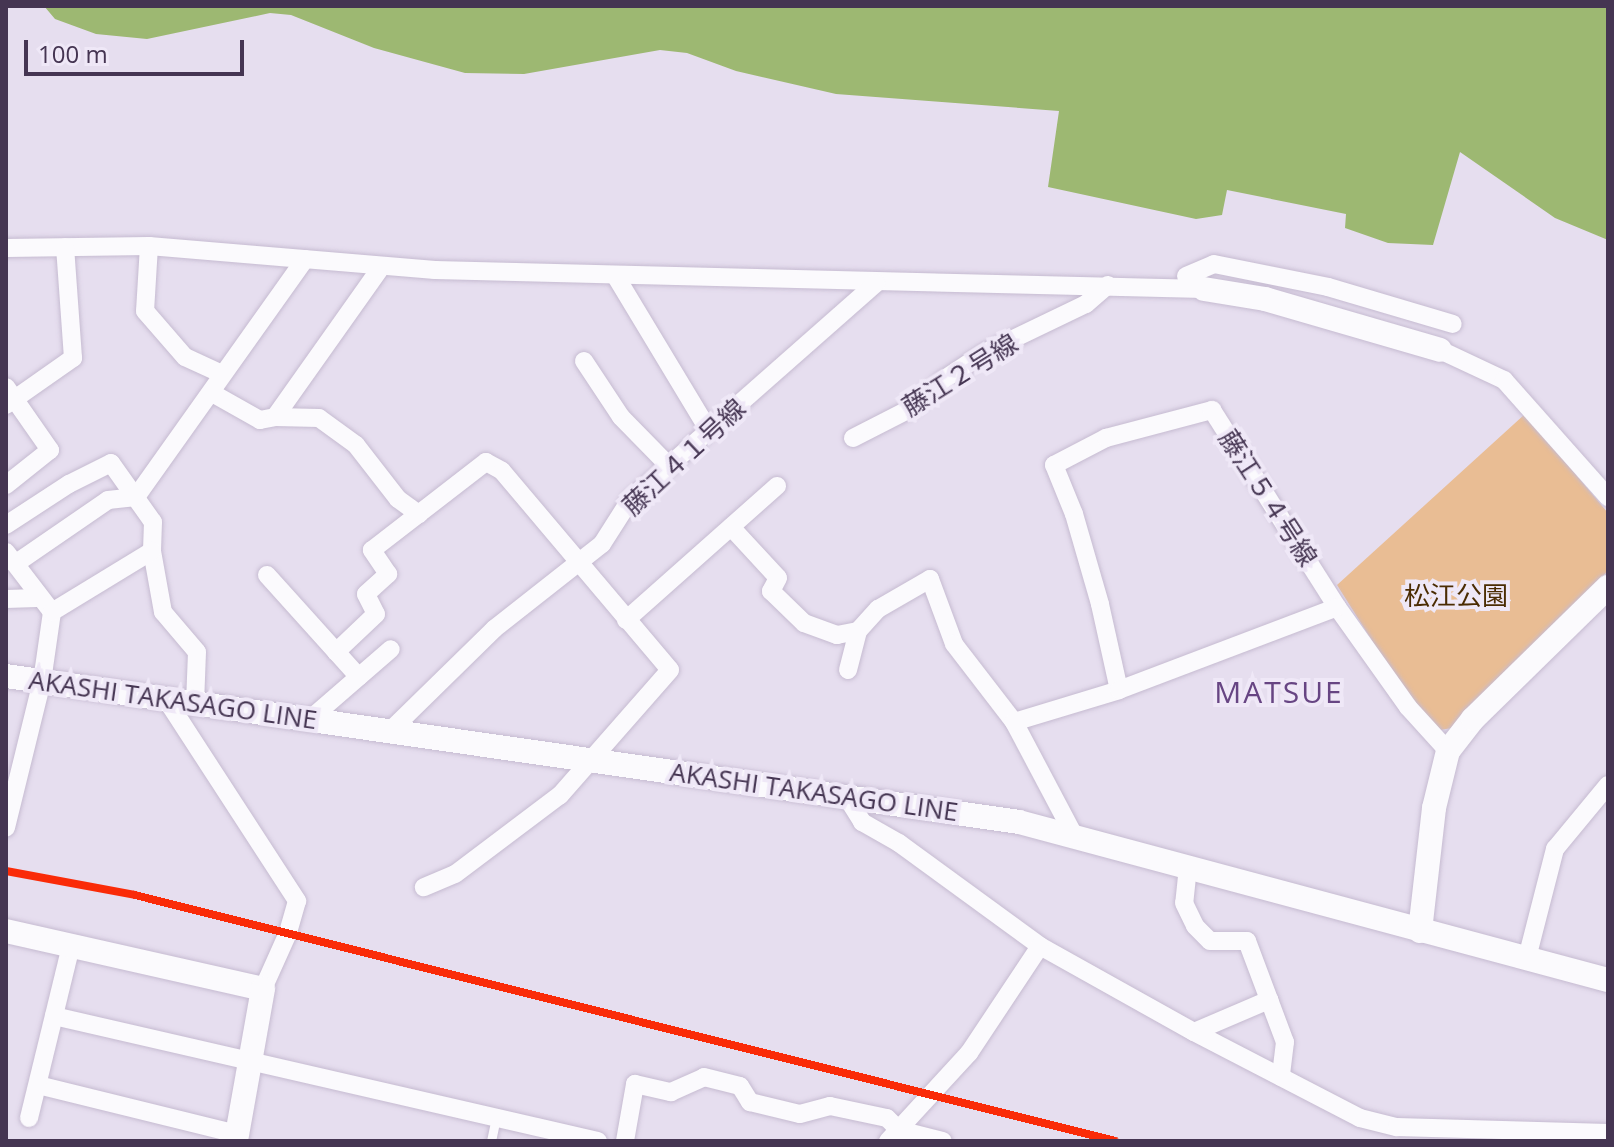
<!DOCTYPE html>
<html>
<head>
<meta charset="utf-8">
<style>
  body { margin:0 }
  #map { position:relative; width:1614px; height:1147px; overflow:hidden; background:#e6deef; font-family:"Open Sans","Noto Sans JP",sans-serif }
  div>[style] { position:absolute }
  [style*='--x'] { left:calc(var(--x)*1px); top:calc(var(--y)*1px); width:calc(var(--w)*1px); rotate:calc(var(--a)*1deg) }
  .green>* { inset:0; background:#e9bd94 }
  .water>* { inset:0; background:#9db872 }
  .roads { filter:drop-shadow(0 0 2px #c6bbd1) drop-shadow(0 0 2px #c6bbd1) }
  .lane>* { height:9px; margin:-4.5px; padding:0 4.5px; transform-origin:4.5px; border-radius:4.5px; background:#fbfafd }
  .street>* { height:18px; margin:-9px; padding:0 9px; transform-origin:9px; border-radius:9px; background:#fbfafd }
  .secondary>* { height:24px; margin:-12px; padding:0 12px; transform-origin:12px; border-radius:12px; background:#fbfafd }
  .rail-1>* { height:8px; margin:-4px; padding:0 4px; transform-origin:4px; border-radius:4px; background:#fa2b08 }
  span { translate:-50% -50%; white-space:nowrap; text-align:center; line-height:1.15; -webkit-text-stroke:8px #efe8f7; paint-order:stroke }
  .street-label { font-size:26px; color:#453552 }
  .park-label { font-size:26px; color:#4b2c03 }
  .quarter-label { font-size:30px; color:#674583; letter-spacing:2px }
  .frame { position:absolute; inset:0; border:8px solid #453552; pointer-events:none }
  .scale { position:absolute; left:24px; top:40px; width:220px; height:36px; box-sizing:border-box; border:4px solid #453552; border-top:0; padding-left:10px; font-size:24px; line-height:28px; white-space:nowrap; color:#453552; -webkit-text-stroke:6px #efe8f7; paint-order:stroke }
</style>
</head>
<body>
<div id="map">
  <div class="green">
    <i style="clip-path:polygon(1525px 414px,1608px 513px,1608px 571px,1465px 710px,1452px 728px,1440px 730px,1400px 685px,1337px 585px)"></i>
  </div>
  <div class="water">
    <i style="clip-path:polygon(44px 6px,1608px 6px,1608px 240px,1555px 218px,1460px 152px,1433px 245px,1388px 243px,1345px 228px,1346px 214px,1227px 190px,1222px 215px,1196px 219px,1048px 187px,1059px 111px,836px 94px,736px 71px,687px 53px,660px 50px,524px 74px,465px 73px,374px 48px,291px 15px,270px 13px,147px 39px,96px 34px,55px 19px)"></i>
  </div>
  <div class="roads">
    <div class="lane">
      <i style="--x:491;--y:1141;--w:25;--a:-78"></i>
    </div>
    <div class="street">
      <i style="--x:149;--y:246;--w:65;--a:93.5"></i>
      <i style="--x:145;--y:311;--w:61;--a:49"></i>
      <i style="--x:185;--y:357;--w:41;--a:24.7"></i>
      <i style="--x:6;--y:248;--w:143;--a:-0.8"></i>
      <i style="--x:149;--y:246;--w:287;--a:4.8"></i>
      <i style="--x:435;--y:270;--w:769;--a:1.42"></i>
      <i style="--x:615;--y:275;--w:182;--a:58.9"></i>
      <i style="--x:1186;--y:276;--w:30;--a:-23"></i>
      <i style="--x:1214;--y:264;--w:116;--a:11.4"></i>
      <i style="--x:1328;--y:287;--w:130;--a:16.5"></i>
      <i style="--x:1440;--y:350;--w:71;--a:25.1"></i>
      <i style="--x:1504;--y:380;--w:157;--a:48.4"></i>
      <i style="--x:584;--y:361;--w:67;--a:56.5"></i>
      <i style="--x:621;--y:417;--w:69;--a:45.6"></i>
      <i style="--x:6;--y:387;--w:77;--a:55.1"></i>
      <i style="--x:50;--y:450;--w:56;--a:141.5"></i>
      <i style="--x:212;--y:393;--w:55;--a:29.4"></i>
      <i style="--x:260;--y:420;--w:15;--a:-11"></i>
      <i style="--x:275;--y:417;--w:185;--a:-54.7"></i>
      <i style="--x:6;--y:405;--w:82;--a:-35"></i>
      <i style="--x:73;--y:358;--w:111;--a:-94.1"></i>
      <i style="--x:275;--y:417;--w:44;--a:1.3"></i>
      <i style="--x:319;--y:418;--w:46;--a:36.1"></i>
      <i style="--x:356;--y:445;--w:68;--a:52.1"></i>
      <i style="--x:398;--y:499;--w:26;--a:36"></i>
      <i style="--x:853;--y:438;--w:62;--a:-27"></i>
      <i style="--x:908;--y:410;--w:46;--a:-40.6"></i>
      <i style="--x:943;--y:380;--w:49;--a:-33.4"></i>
      <i style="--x:984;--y:353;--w:113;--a:-25.7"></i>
      <i style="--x:1086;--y:304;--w:29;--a:-41"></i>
      <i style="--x:6;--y:525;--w:75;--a:-33.1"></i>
      <i style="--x:69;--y:484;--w:47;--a:-26.6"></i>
      <i style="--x:111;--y:463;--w:72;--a:54.6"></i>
      <i style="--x:153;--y:522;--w:29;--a:92"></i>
      <i style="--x:152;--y:551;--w:62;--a:79.8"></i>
      <i style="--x:163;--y:612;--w:52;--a:49.6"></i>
      <i style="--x:197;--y:652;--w:51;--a:92.2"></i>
      <i style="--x:731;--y:527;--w:69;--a:47.3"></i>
      <i style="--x:778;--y:578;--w:15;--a:118"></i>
      <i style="--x:771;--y:591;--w:46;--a:44.1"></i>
      <i style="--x:804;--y:623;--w:35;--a:20"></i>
      <i style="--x:837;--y:635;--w:21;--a:-11"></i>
      <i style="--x:6;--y:552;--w:76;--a:52.5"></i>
      <i style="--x:52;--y:612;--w:70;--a:98.2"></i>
      <i style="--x:42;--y:681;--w:151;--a:103.8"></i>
      <i style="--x:15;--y:564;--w:113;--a:-34.5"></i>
      <i style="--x:108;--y:500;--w:28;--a:-6"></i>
      <i style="--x:136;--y:497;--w:292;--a:-54.6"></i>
      <i style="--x:267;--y:575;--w:137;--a:48"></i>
      <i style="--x:6;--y:599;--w:31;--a:-2"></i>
      <i style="--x:52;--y:612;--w:117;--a:-31.4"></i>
      <i style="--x:626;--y:620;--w:202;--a:-41.6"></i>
      <i style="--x:336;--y:652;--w:55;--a:-43.5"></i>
      <i style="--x:376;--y:614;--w:22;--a:-117"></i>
      <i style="--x:366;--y:594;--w:30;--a:-42"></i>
      <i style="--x:388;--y:574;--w:29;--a:-124"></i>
      <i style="--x:372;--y:550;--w:144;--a:-37.7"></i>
      <i style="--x:486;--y:462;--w:18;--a:29"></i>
      <i style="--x:502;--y:471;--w:260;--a:49.8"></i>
      <i style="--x:670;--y:670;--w:167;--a:131.3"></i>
      <i style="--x:560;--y:795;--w:131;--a:143"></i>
      <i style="--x:455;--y:874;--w:34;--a:157"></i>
      <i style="--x:848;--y:670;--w:40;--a:-75.6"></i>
      <i style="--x:858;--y:631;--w:30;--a:-48"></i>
      <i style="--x:878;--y:609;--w:60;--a:-30"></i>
      <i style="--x:930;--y:579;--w:69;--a:69.7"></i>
      <i style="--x:954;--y:644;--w:98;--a:52.4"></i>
      <i style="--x:1014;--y:722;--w:130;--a:62.1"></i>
      <i style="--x:1119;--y:690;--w:88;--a:-102.5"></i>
      <i style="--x:1100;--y:604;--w:94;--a:-106.1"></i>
      <i style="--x:1074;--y:514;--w:53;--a:-112.2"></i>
      <i style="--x:1054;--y:465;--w:59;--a:-27.4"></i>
      <i style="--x:1106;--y:438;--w:110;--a:-14.8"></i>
      <i style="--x:1212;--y:410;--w:233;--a:57.6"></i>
      <i style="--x:1337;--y:607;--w:123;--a:54.6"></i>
      <i style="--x:1408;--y:707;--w:59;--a:47.7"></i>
      <i style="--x:166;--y:699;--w:241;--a:57"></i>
      <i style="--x:297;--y:901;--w:33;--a:106"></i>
      <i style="--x:288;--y:933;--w:61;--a:114.1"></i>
      <i style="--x:309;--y:720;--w:108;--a:-40.9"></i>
      <i style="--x:1014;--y:722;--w:110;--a:-16.9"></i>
      <i style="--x:1119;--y:690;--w:233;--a:-20.8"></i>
      <i style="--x:390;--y:731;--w:146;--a:-44.4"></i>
      <i style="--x:494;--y:629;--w:137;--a:-38.2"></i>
      <i style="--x:602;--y:544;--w:52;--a:-57.5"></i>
      <i style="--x:630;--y:500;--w:328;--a:-41.4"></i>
      <i style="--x:846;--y:796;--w:31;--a:58"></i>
      <i style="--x:862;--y:822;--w:43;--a:29.6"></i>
      <i style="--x:899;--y:843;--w:175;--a:36.1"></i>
      <i style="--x:1040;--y:946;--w:176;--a:29.2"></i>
      <i style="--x:1194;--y:1032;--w:187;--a:27.4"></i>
      <i style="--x:1360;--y:1118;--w:38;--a:14"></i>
      <i style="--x:1397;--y:1127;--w:211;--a:1.6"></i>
      <i style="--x:1188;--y:867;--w:36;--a:96"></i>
      <i style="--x:1184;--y:903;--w:25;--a:64"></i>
      <i style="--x:1195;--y:926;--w:21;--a:45"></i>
      <i style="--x:1210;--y:941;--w:37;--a:0"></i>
      <i style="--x:1247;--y:941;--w:108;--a:69.4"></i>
      <i style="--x:1285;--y:1042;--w:35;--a:97"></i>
      <i style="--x:1527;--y:958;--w:113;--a:-75.6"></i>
      <i style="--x:1555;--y:849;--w:83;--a:-50.4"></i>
      <i style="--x:54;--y:1016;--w:558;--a:12.94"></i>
      <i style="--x:1194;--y:1032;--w:82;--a:-23.1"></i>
      <i style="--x:38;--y:1085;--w:205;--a:13.8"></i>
      <i style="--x:29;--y:1118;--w:177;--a:-76.3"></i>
      <i style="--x:625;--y:1141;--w:58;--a:-80"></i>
      <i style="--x:635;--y:1084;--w:37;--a:13"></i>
      <i style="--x:671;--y:1092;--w:36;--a:-24"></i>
      <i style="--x:704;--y:1077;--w:37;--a:14"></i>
      <i style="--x:740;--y:1086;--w:19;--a:58"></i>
      <i style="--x:750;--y:1102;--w:51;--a:13.5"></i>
      <i style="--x:800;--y:1114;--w:31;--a:-15"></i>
      <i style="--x:830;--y:1106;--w:58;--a:11.9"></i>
      <i style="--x:887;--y:1118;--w:17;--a:45"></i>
      <i style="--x:899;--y:1130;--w:45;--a:14"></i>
      <i style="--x:888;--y:1141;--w:120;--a:-47.4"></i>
      <i style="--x:969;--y:1053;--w:128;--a:-56.4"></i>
    </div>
    <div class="secondary">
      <i style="--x:1204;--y:289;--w:62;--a:9.3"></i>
      <i style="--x:1265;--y:299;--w:182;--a:16.2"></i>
      <i style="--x:6;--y:676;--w:1023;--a:8.2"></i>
      <i style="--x:1019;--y:822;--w:610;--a:15.02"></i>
      <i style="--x:6;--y:931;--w:263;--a:12.7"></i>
      <i style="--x:263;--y:989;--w:154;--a:100.1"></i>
      <i style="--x:1420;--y:931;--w:124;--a:-83.5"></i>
      <i style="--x:1434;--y:808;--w:59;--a:-76.2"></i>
      <i style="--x:1448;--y:751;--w:41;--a:-52"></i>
      <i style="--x:1473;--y:719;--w:189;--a:-44.4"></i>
    </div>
  </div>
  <div class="rail-1">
    <i style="--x:6;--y:871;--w:131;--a:10.5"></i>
    <i style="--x:135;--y:895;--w:1010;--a:14.09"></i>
  </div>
  <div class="street-label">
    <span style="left:960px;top:375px;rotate:-32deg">藤江２号線</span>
    <span style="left:684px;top:457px;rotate:-43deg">藤江４１号線</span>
    <span style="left:1268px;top:498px;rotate:57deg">藤江５４号線</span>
    <span style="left:173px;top:700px;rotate:8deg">AKASHI TAKASAGO LINE</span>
    <span style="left:814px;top:792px;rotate:8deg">AKASHI TAKASAGO LINE</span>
  </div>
  <div class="park-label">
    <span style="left:1456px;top:596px">松江公園</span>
  </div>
  <div class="quarter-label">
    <span style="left:1279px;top:692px">MATSUE</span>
  </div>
  <div class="frame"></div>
  <div class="scale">100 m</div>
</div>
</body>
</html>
